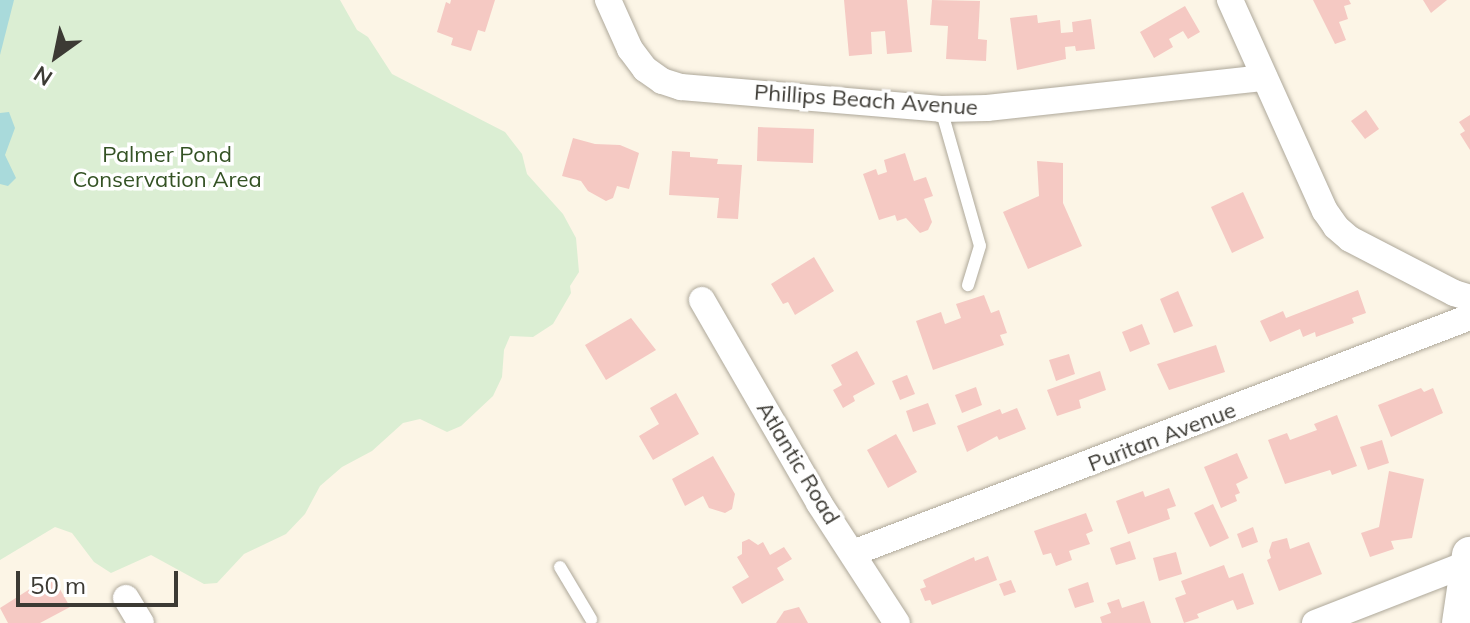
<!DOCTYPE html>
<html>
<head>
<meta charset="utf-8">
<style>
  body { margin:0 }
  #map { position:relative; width:1470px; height:623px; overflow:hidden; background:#fcf5e6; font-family:Mulish,sans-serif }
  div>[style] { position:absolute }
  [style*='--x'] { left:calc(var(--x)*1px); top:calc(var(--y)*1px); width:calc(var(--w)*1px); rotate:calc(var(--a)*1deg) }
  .green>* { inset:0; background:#dbeed3 }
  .water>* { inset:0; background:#a9dadb }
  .building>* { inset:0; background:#f5c9c3 }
  .roads { filter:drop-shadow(0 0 2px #aea89a) drop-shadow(0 0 2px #aea89a) }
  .lane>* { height:12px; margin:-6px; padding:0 6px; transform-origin:6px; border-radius:6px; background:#fff }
  .street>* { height:26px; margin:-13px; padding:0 13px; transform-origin:13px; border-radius:13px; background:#fff }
  .secondary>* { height:36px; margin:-18px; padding:0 18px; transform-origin:18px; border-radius:18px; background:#fff }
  span { translate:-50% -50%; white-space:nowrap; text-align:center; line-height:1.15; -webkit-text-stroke:7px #fff; paint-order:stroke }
  .street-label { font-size:22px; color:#3c3a34 }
  .park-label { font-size:22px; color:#345224 }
  .north { position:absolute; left:16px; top:16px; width:80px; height:80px; -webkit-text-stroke:6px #fff; paint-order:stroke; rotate:213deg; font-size:22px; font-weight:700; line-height:32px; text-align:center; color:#3c3a34 }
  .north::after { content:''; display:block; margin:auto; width:28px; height:36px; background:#3c3a34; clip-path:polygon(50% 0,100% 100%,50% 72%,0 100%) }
  .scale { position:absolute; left:16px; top:571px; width:162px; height:36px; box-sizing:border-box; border:4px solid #3c3a34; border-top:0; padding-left:10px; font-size:24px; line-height:28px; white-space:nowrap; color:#3c3a34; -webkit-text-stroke:6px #fff; paint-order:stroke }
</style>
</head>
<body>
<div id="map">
  <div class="green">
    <i style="clip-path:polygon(0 0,340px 0,357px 30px,368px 37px,392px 74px,505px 132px,522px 154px,527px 174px,563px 214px,576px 238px,579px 272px,570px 286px,571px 293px,553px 324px,533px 337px,510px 336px,504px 350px,502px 377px,493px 396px,461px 426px,447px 432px,420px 419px,403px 423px,372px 451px,342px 467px,320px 486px,305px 514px,286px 534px,244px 554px,217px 583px,204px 584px,151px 555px,111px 573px,94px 562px,72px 533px,55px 527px,0 560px)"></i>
  </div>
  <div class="water">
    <i style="clip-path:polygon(0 0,14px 0,0 55px)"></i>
    <i style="clip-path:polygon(9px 112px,15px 128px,5px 155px,16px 178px,8px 186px,0 184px,0 113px)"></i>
  </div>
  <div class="building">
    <i style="clip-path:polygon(451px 0,495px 0,485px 32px,478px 30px,471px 51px,451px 45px,453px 38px,437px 32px,446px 2px,450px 4px)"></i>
    <i style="clip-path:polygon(844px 0,907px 0,912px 52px,887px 54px,885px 31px,871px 32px,872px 54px,849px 56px)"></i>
    <i style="clip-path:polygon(932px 0,980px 1px,978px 39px,987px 40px,986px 61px,946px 59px,948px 26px,930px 25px)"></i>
    <i style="clip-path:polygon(1313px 0,1349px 0,1351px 4px,1344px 6px,1348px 19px,1339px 22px,1346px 40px,1335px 44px)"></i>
    <i style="clip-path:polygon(1423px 0,1447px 0,1431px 13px)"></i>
    <i style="clip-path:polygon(1185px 6px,1200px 32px,1188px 39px,1183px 31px,1169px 39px,1173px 47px,1154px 58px,1140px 32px)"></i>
    <i style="clip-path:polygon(1037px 15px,1038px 23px,1060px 20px,1061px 33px,1073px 32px,1072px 22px,1091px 19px,1095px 49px,1076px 51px,1075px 46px,1065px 47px,1066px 59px,1017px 70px,1010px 18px)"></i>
    <i style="clip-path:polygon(1366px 110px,1379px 129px,1365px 139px,1351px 121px)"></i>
    <i style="clip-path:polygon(1470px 115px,1470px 150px,1460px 134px,1465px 131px,1459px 122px)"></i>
    <i style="clip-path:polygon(758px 127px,814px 129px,813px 163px,757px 161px)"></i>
    <i style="clip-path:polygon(573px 138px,595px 144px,620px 145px,639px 153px,629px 189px,617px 186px,613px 198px,606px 201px,588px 191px,581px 181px,562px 176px)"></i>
    <i style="clip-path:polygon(672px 151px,690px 152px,690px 157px,718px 159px,717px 164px,742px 165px,738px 219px,717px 218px,719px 198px,669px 195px)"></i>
    <i style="clip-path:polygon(905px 153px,914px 181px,926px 177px,933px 196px,924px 199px,932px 222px,928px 230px,920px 233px,906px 218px,897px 221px,895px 215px,879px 220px,863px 174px,876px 169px,878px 175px,887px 172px,884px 160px)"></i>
    <i style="clip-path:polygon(1037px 161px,1063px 163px,1063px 203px,1082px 246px,1028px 269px,1003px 212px,1039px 196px)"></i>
    <i style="clip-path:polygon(1243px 192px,1264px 238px,1232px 253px,1211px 207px)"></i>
    <i style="clip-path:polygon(814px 257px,834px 291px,795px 315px,788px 302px,783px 304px,771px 284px)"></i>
    <i style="clip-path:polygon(1358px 290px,1366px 313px,1352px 318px,1354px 323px,1316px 337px,1315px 332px,1303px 337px,1300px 329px,1270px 342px,1260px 321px,1283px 311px,1286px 318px)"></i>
    <i style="clip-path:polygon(1178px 291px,1193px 326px,1174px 333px,1160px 299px)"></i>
    <i style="clip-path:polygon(984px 295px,991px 313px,999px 310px,1007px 333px,1000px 335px,1004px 345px,933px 370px,916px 321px,941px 312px,945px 324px,961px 318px,956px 304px)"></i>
    <i style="clip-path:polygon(631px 318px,656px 350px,606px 380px,585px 345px)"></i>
    <i style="clip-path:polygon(1142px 324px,1150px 344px,1130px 352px,1122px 332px)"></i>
    <i style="clip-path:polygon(1216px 345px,1225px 372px,1169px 390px,1157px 364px)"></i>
    <i style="clip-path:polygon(857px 351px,875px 384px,853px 396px,855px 401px,843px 408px,833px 390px,842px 385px,831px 365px)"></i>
    <i style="clip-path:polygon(1069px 354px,1075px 374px,1056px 381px,1049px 360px)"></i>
    <i style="clip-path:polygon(1100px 371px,1106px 390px,1079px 400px,1081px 408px,1057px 416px,1047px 390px)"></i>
    <i style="clip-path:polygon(907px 375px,915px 394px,900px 400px,892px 381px)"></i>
    <i style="clip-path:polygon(976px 387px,982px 405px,962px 413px,955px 395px)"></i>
    <i style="clip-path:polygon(1421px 388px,1424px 392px,1433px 388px,1443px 413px,1391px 437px,1378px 405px)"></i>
    <i style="clip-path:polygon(676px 393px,699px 434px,653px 460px,639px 436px,659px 424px,650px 408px)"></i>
    <i style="clip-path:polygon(928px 403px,936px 424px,913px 432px,906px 411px)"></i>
    <i style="clip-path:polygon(1017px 408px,1026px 429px,999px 440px,997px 436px,967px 452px,957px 426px,1000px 409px,1002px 414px)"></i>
    <i style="clip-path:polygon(1337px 415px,1357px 466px,1332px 475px,1330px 470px,1285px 484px,1268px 440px,1287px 433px,1290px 440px,1317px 430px,1314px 424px)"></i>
    <i style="clip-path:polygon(896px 434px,917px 472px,888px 488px,867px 450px)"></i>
    <i style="clip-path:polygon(1382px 440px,1389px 463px,1368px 470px,1360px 447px)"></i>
    <i style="clip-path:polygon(1237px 453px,1248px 478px,1236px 484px,1240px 493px,1235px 495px,1237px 501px,1221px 508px,1204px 467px)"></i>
    <i style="clip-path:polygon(713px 456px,735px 494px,732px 509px,725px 513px,709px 508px,703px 496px,685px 506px,672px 479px)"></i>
    <i style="clip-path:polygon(1389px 471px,1424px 479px,1412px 538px,1391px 541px,1394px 549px,1370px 557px,1361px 533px,1379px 527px)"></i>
    <i style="clip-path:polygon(1169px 488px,1176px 506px,1167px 509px,1170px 519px,1128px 534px,1116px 501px,1143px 491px,1145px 497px)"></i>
    <i style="clip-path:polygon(1213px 504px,1229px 538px,1210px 547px,1194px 513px)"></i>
    <i style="clip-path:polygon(1086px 513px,1093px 531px,1086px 534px,1090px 544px,1069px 551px,1072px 560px,1056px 566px,1051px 553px,1043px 555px,1034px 531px)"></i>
    <i style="clip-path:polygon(1253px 527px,1258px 542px,1242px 548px,1237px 534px)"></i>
    <i style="clip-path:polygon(1287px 538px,1290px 549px,1309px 542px,1322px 574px,1279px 591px,1267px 560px,1271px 558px,1269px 551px,1272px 542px)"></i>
    <i style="clip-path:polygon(749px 539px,758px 545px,763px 542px,770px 555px,784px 547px,792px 559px,777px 568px,784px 580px,742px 604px,732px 587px,749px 577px,737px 557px,742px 554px,742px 542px)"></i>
    <i style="clip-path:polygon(1130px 541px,1136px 559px,1116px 565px,1110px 548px)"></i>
    <i style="clip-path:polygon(1176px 552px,1182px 574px,1159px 581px,1153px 558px)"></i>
    <i style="clip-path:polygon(988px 556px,997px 580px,932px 605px,930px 600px,925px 601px,920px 589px,926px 587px,923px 580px,974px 557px,975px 561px)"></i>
    <i style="clip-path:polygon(1224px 565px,1229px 578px,1243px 573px,1254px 604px,1237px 610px,1233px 600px,1197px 614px,1199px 618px,1184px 623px,1175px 598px,1186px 594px,1181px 581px)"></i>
    <i style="clip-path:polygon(52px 575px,70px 607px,40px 623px,8px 623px,0 608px)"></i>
    <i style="clip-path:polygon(1011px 580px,1016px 592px,1004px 596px,999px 584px)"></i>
    <i style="clip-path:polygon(1088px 582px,1094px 602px,1075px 608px,1068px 589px)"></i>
    <i style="clip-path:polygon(1119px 599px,1122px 608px,1144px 601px,1151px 623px,1102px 623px,1100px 617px,1111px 613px,1107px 603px)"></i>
    <i style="clip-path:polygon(799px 607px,808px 623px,776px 623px,784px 611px)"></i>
  </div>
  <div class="roads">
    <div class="lane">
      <i style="--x:941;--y:109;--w:142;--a:74.1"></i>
      <i style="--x:980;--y:246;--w:41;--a:107.1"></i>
      <i style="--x:560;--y:567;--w:61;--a:59.2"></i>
    </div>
    <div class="street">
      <i style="--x:608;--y:0;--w:54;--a:65.8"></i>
      <i style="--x:630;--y:49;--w:25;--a:53"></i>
      <i style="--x:645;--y:69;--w:21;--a:35"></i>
      <i style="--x:662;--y:81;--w:20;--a:18"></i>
      <i style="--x:681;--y:87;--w:261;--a:4.8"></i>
      <i style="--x:941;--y:109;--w:46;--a:-1.2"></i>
      <i style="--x:987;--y:108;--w:279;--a:-6.2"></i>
      <i style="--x:1230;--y:0;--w:231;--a:65.8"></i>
      <i style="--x:1325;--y:211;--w:19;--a:55"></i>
      <i style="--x:1336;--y:227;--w:18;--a:41"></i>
      <i style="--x:1350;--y:239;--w:117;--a:27.4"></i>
      <i style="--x:1454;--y:293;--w:17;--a:17"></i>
      <i style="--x:702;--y:300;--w:234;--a:60"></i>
      <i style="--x:819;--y:503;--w:143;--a:57"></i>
      <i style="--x:853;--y:553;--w:661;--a:-20.93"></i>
      <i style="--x:126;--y:598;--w:29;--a:59"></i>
      <i style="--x:1315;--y:623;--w:165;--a:-21.3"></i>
    </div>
    <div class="secondary">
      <i style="--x:1460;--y:623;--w:69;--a:-81.6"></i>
    </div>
  </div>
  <div class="street-label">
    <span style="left:866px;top:100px;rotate:4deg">Phillips Beach Avenue</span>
    <span style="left:1162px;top:437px;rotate:-21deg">Puritan Avenue</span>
    <span style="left:798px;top:463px;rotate:59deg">Atlantic Road</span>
  </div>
  <div class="park-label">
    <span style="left:167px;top:167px">Palmer Pond<br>Conservation Area</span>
  </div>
  <div class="north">N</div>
  <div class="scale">50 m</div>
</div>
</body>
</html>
